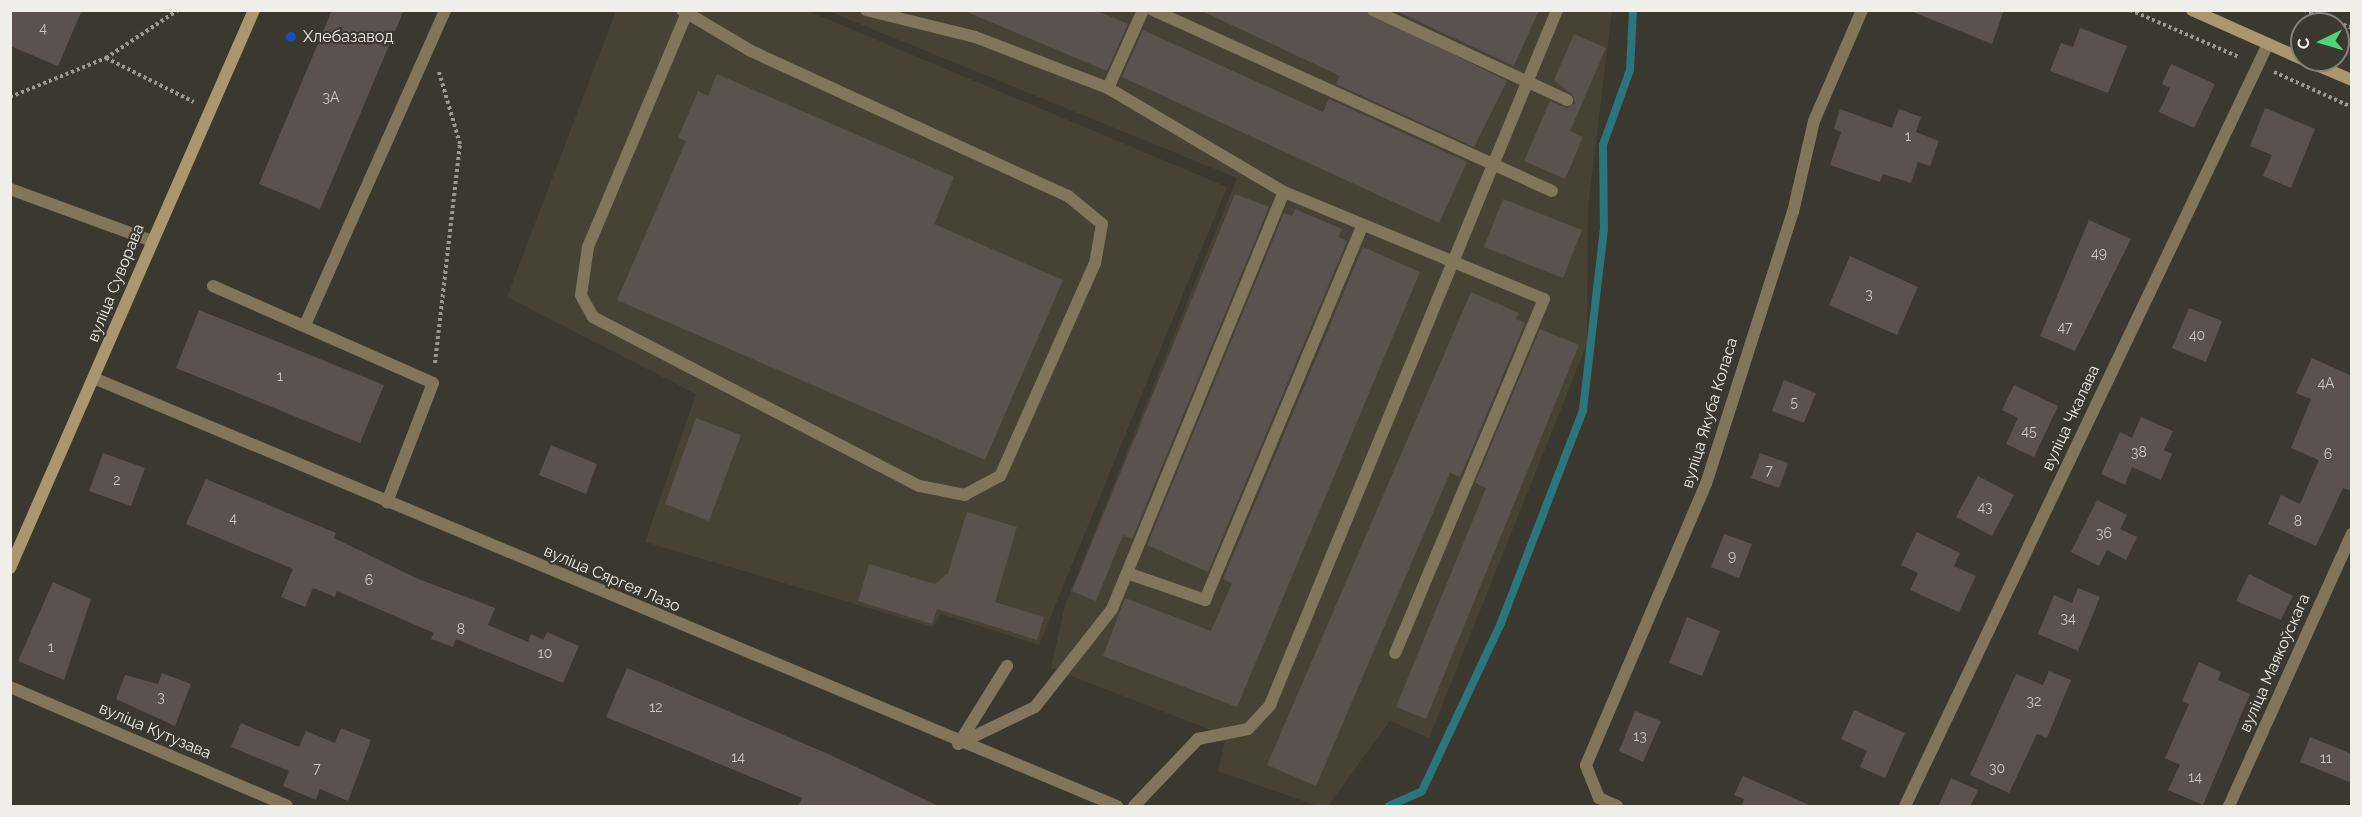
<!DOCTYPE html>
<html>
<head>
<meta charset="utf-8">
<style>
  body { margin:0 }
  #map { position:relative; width:2362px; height:817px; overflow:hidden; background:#3b382f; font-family:Raleway,sans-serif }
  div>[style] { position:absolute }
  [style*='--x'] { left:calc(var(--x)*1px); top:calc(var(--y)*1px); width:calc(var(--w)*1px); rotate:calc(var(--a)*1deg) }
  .built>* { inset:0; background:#474234 }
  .stream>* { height:8px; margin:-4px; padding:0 4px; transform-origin:4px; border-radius:4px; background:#2b767d }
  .building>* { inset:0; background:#5b524d }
  .path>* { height:4px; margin-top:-2px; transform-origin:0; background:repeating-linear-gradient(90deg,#9b9891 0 3px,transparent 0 6px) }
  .service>* { height:12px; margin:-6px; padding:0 6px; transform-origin:6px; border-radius:6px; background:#81755b }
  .minor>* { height:12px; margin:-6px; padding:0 6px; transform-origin:6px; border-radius:6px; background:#81755b }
  .secondary>* { height:12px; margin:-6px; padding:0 6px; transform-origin:6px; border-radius:6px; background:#aa976d }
  .dots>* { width:16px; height:16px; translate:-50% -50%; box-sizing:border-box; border:3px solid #3b382f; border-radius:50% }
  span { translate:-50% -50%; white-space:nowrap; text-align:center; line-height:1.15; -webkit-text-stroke:4.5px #3b382f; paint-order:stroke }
  .number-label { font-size:14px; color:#cbc7c2 }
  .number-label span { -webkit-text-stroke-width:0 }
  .poi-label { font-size:16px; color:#f0eee9 }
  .left { translate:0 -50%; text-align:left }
  .street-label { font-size:16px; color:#f0eee9 }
  .frame { position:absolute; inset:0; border:12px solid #f0eee9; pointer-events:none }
  .north { position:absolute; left:2290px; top:12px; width:60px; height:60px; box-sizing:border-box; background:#3b382f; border:2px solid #838179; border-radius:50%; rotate:265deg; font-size:16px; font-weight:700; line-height:24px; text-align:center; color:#f0eee9 }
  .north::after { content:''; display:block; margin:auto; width:21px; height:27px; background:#4cd676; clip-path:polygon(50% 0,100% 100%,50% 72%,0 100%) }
</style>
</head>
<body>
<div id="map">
  <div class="built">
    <i style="clip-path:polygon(616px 11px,808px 11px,1227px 187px,1039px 645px,941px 614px,933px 627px,645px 542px,696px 394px,507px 297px)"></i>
    <i style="clip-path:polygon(828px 11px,1612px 11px,1588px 207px,1587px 344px,1429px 738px,1390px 721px,1328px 806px,1318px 806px,1218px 771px,1226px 736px,1051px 668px,1065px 605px,1237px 178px)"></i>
  </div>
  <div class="stream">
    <i style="--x:1389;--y:806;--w:36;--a:-24"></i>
    <i style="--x:1422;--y:791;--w:186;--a:-64.8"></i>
    <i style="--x:1501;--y:623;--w:228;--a:-68.9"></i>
    <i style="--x:1583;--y:410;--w:182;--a:-83.4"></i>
    <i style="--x:1604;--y:229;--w:84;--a:-90.7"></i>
    <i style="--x:1603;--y:145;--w:80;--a:-70.2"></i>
    <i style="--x:1630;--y:70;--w:60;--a:-87.1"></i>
  </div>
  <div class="building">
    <i style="clip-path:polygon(10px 10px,82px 10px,58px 66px,10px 46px)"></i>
    <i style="clip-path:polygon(332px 10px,404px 10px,320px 209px,259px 184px)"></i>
    <i style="clip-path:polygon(962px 10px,1095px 10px,1128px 24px,1107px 71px)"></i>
    <i style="clip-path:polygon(1200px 10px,1365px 10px,1507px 81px,1474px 147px,1336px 84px,1340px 76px)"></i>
    <i style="clip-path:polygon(1394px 10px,1539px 10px,1514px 66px)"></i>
    <i style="clip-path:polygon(1908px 10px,2004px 10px,1992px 44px)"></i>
    <i style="clip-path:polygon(2080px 28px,2127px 46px,2108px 93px,2050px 71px,2061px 43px,2073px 47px)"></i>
    <i style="clip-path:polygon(1143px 30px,1323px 112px,1329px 99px,1467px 162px,1439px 223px,1122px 77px)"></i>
    <i style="clip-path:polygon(1574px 34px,1606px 48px,1570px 131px,1583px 137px,1565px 179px,1524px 161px,1550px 101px,1567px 108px,1575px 103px,1573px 95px,1554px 80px)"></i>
    <i style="clip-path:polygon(2171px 64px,2215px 84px,2194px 128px,2159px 112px,2170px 88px,2162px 84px)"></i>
    <i style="clip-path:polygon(717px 74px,954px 177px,934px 224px,1063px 280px,985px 460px,617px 300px,686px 141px,678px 138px,698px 91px,708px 96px)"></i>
    <i style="clip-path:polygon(2265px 108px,2315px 129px,2291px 188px,2263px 176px,2272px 155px,2250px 146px)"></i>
    <i style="clip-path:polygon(1840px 109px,1892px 128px,1899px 109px,1921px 117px,1916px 132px,1939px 141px,1930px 166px,1918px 162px,1911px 183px,1883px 174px,1880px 182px,1830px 165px,1841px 132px,1834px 129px)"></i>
    <i style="clip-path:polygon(1235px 194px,1269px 207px,1132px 539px,1123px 535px,1096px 601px,1072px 591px)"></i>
    <i style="clip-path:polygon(1503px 199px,1582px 230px,1563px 278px,1484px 247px)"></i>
    <i style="clip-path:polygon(1295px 209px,1342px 229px,1338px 237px,1347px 241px,1208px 572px,1147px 545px,1284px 213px,1292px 216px)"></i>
    <i style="clip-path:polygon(2089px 220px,2131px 239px,2075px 351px,2040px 336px)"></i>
    <i style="clip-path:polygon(1363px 247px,1420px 272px,1237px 707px,1103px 656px,1125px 598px,1211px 631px,1232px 583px,1223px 579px)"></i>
    <i style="clip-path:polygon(1850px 256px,1918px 287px,1897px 335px,1829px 305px)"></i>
    <i style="clip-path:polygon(1471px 292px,1519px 313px,1516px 319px,1525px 323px,1460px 477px,1450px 473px,1316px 786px,1267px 765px)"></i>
    <i style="clip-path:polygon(2189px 308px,2222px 321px,2206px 362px,2172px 348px)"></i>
    <i style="clip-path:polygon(199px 310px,384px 385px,360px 443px,176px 368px)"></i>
    <i style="clip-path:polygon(1540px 329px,1579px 345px,1426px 719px,1396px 707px,1486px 488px,1475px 483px)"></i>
    <i style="clip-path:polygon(2312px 358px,2352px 376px,2352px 491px,2343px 488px,2316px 546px,2268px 524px,2281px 495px,2300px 504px,2319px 460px,2291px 448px,2311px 399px,2296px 393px)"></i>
    <i style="clip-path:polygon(1784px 380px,1816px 393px,1804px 423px,1772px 411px)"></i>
    <i style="clip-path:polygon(2014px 385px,2058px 406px,2034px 457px,2006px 444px,2018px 418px,2002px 410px)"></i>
    <i style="clip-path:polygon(2141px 417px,2173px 431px,2164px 450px,2172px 454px,2161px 480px,2132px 467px,2125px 485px,2101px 474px,2120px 432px,2132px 438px)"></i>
    <i style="clip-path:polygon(696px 418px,741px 435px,709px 521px,665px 504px)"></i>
    <i style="clip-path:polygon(551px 445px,597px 464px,586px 494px,539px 475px)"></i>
    <i style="clip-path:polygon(103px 453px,145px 468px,131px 506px,89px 491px)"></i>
    <i style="clip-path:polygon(1760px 453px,1788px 463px,1779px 488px,1751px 478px)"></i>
    <i style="clip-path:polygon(1978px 476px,2014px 495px,1992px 536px,1956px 517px)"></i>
    <i style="clip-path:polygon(206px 479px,336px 533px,334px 538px,416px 578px,495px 608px,488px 625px,528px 642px,531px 634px,543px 640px,547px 632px,579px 646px,563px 683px,456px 639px,453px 647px,431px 639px,434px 633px,337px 591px,335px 597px,313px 588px,305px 607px,281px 597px,293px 569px,186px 524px)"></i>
    <i style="clip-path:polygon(2097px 500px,2127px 515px,2120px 529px,2137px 537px,2126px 560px,2107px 550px,2099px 566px,2071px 552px)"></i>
    <i style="clip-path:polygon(967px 512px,1017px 527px,995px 602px,1044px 617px,1037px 640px,937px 609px,932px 624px,858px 601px,869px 564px,935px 584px,948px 573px)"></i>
    <i style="clip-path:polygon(1917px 532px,1960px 553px,1954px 566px,1976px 576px,1959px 612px,1910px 590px,1918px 573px,1901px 565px)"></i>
    <i style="clip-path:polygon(1724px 534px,1752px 544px,1739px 578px,1711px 567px)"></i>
    <i style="clip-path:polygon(2249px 574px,2293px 596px,2281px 620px,2236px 601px)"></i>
    <i style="clip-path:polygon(53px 582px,91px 599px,64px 680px,18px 661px)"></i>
    <i style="clip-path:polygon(2078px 588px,2100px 597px,2078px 651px,2038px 634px,2054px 595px,2072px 603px)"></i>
    <i style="clip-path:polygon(1687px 617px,1720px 631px,1702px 676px,1669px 663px)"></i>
    <i style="clip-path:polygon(2199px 662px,2221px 672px,2218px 680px,2250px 694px,2203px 805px,2168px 790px,2180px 765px,2165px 758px,2189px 704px,2182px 701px)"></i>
    <i style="clip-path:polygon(627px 668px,826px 753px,941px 807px,798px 807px,802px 798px,606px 717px)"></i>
    <i style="clip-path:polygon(2049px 671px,2071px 680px,2047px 738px,2037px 734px,2009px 793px,1970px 775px,2016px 674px,2043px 685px)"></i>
    <i style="clip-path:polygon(162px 673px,191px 684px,175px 726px,116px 699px,125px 675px,158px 684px)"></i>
    <i style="clip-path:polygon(1854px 710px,1905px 733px,1885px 778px,1860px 767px,1867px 751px,1841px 739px)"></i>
    <i style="clip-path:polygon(1635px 711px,1661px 721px,1643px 762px,1619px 751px)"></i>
    <i style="clip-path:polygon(241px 723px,299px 747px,306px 731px,335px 743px,341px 728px,371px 740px,348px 801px,320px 789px,316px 800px,283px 786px,289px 771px,231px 747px)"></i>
    <i style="clip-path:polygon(2310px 737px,2352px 754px,2352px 783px,2300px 762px)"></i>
    <i style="clip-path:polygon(1743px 776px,1814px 807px,1741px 807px,1744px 799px,1734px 795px)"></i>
    <i style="clip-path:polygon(1951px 778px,1978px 790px,1970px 807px,1938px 807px)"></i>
  </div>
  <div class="path">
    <i style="--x:2130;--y:10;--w:119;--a:23.3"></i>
    <i style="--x:2304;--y:10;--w:51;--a:20.6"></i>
    <i style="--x:106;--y:58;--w:98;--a:26.6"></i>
    <i style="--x:2274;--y:72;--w:85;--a:24.2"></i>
    <i style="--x:10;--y:97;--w:104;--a:-22.1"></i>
    <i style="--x:106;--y:58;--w:87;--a:-33.7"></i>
    <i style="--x:435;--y:363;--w:220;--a:-83.5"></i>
    <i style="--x:460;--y:144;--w:75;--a:-106.3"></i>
  </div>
  <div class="service">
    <i style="--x:682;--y:10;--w:6;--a:31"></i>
    <i style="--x:687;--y:13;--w:74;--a:30.7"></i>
    <i style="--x:751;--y:51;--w:349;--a:24.6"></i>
    <i style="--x:1068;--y:196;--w:44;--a:39.5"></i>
    <i style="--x:1102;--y:224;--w:40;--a:100"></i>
    <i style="--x:1095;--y:263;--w:233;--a:114"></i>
    <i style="--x:1000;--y:476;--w:40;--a:152"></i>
    <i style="--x:965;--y:495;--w:47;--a:-168.9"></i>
    <i style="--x:919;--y:486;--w:367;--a:-152.6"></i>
    <i style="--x:593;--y:317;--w:25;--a:-119"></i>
    <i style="--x:581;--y:295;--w:49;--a:-81.7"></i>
    <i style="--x:588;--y:247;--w:254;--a:-67.1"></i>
    <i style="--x:866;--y:10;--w:112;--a:13.9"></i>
    <i style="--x:975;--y:37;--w:142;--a:21"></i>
    <i style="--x:1108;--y:88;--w:204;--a:30.6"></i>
    <i style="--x:1284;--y:192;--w:281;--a:22.4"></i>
    <i style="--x:1544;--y:299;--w:384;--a:112.8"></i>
    <i style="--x:1153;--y:10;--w:438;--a:24.4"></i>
    <i style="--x:1373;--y:10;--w:214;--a:24.9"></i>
    <i style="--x:1108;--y:88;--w:85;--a:-65.8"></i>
    <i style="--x:10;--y:189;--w:148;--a:20.1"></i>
    <i style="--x:213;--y:286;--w:240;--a:23.8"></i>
    <i style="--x:433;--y:383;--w:128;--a:111.1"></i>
    <i style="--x:305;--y:325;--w:345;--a:-66"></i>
    <i style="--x:1127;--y:573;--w:83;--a:19.1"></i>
    <i style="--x:1205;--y:600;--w:407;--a:-67.2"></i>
    <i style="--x:959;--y:743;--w:91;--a:-58.1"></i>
    <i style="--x:958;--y:744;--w:85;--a:-25.7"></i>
    <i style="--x:1035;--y:707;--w:125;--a:-51.8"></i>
    <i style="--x:1112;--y:609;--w:451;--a:-67.6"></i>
    <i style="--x:1134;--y:806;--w:93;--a:-46.3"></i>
    <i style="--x:1198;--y:739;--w:51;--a:-11.3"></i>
    <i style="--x:1248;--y:729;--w:33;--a:-47"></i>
    <i style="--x:1270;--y:705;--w:752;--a:-67.56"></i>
  </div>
  <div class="minor">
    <i style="--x:96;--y:379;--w:1107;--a:22.7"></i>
    <i style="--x:10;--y:687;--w:301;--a:23.2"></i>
    <i style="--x:1617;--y:806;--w:20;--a:-156"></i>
    <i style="--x:1599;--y:798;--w:35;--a:-112"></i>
    <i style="--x:1586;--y:765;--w:306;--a:-66.9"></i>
    <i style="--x:1706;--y:484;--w:286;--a:-72.3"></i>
    <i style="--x:1793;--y:212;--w:93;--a:-77"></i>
    <i style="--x:1814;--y:121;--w:121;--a:-66.6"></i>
    <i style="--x:1905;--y:806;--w:844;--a:-64.53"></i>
    <i style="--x:2229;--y:806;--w:299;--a:-65.7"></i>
  </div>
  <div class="secondary">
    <i style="--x:2192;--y:10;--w:120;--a:24"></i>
    <i style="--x:2305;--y:60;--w:51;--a:23.1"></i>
    <i style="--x:10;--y:568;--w:609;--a:-66.38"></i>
  </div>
  <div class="dots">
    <i style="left:291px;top:37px;background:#1a4fb4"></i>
  </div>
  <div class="number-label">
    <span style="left:43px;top:28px">4</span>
    <span style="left:331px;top:97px">3А</span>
    <span style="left:1908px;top:136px">1</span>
    <span style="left:2099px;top:253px">49</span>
    <span style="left:1869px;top:294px">3</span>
    <span style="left:2065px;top:327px">47</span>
    <span style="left:2197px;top:335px">40</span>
    <span style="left:280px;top:376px">1</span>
    <span style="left:2326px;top:383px">4А</span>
    <span style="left:1794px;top:402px">5</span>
    <span style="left:2029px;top:431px">45</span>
    <span style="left:2139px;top:452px">38</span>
    <span style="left:2328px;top:454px">6</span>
    <span style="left:1769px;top:470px">7</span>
    <span style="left:117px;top:480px">2</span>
    <span style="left:1985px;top:507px">43</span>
    <span style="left:233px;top:518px">4</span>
    <span style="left:2298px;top:521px">8</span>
    <span style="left:2104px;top:533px">36</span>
    <span style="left:1732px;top:556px">9</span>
    <span style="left:369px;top:580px">6</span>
    <span style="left:2068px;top:618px">34</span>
    <span style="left:461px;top:629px">8</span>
    <span style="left:51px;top:647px">1</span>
    <span style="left:545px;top:653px">10</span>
    <span style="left:161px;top:697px">3</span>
    <span style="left:2034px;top:701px">32</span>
    <span style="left:656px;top:707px">12</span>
    <span style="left:1640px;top:736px">13</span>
    <span style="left:738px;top:757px">14</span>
    <span style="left:2326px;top:758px">11</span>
    <span style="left:317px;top:768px">7</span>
    <span style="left:1997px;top:768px">30</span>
    <span style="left:2195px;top:777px">14</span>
  </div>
  <div class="poi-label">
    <span class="left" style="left:303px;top:37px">Хлебазавод</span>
  </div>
  <div class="street-label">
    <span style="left:116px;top:283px;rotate:-68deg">вуліца Суворава</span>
    <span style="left:1710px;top:413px;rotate:-73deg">вуліца Якуба Коласа</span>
    <span style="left:2071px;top:418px;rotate:-65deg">вуліца Чкалава</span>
    <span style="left:612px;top:579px;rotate:23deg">вуліца Сяргея Лазо</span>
    <span style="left:2275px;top:663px;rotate:-66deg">вуліца Маякоўскага</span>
    <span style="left:155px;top:731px;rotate:23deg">вуліца Кутузава</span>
  </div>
  <div class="frame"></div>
  <div class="north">С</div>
</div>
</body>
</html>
